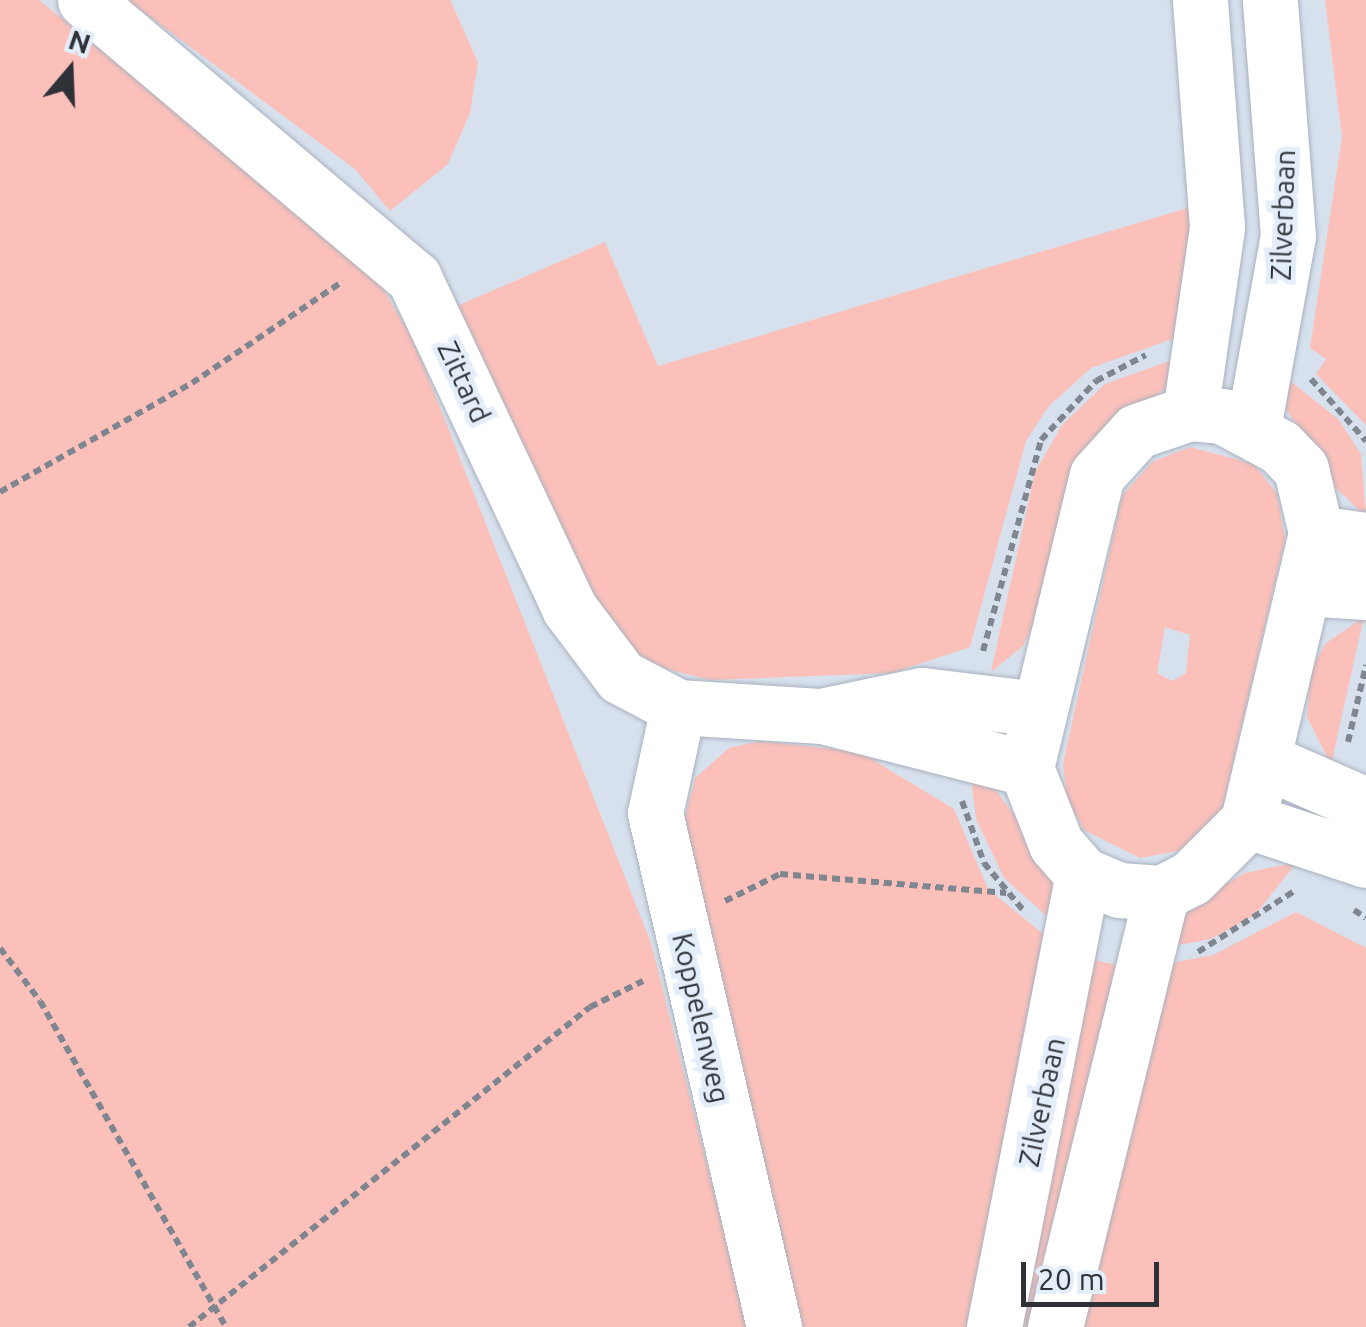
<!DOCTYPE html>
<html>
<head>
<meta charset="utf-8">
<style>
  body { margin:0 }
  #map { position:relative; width:1366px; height:1327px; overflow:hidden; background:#d7e1ee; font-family:Ubuntu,sans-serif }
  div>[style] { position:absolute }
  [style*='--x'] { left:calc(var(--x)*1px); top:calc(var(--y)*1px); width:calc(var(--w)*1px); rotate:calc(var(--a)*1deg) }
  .green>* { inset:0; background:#fbc0ba }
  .path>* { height:6px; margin-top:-3px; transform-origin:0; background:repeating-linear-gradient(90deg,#7f868f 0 8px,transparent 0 13px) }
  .roads { filter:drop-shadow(0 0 2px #a9b1be) drop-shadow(0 0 2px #a9b1be) }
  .minor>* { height:55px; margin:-27.5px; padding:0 27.5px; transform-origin:27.5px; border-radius:27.5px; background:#fff }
  .major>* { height:55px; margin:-27.5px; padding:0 27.5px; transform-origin:27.5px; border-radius:27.5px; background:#fff }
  span { translate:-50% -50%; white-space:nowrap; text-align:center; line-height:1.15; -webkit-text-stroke:10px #e4eefb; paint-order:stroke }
  .street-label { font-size:28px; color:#2e3237 }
  .north { position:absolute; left:20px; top:20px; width:100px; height:100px; -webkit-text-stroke:8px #e4eefb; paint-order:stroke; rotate:19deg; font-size:28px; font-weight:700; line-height:40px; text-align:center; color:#2e3237 }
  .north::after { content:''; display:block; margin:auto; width:35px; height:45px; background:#2e3237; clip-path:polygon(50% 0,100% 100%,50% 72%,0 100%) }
  .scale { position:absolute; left:1021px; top:1262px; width:138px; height:45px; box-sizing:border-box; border:5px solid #2e3237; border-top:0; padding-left:12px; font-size:30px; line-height:35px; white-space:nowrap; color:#2e3237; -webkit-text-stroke:8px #e4eefb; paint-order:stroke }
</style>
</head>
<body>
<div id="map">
  <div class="green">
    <i style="clip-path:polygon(0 0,39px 0,262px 178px,378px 281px,413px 339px,651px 943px,748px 1327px,0 1327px)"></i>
    <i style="clip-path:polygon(127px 0,450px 0,478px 62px,470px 113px,448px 164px,390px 211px,355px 169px)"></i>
    <i style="clip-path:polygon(1325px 0,1366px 0,1366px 425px,1316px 374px,1326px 359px,1310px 348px,1342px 137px)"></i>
    <i style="clip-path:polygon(1201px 204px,1189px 333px,1091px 368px,1048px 407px,1026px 441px,970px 647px,892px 673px,710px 680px,643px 663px,580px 614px,450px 309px,605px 242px,658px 366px)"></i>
    <i style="clip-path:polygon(1189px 354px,1171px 384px,1138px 409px,1023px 646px,991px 672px,1035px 472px,1062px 425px,1105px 384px)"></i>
    <i style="clip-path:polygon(1284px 376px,1339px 420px,1361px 454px,1366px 517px,1328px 480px,1287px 410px)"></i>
    <i style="clip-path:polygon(evenodd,1190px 447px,1254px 464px,1277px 494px,1285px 539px,1221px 814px,1183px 850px,1140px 858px,1084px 830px,1067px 799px,1063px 764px,1122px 496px,1152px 462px,1190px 447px,1165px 627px,1190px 635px,1186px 673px,1172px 681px,1157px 673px,1165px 627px)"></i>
    <i style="clip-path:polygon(1360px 620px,1363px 621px,1331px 765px,1307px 717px,1311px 670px,1326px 643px)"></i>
    <i style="clip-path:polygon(760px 741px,860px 752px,954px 809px,988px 889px,1059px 947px,967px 1327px,786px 1327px,680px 839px,695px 778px,729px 748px)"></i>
    <i style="clip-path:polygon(971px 777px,990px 783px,1016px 817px,1056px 891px,1057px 925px,1004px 878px,976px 819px)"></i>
    <i style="clip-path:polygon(1297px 862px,1255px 915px,1211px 939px,1156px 949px,1199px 899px,1245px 873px)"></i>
    <i style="clip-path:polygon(1296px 912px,1366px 948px,1366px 1327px,1065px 1327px,1150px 967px,1213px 955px)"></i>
    <i style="clip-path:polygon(1090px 959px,1120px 966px,1042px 1327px,1008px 1327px)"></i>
  </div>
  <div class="path">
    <i style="--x:1311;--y:379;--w:83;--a:48.4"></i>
    <i style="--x:0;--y:492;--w:221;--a:-29.6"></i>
    <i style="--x:192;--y:383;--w:182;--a:-34"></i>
    <i style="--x:983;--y:651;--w:219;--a:-74.6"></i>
    <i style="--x:1041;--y:440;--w:81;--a:-47"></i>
    <i style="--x:1096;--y:381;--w:56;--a:-27.5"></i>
    <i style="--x:1348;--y:742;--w:79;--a:-76.8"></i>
    <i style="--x:962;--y:801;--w:66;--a:70.5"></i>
    <i style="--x:984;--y:863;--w:61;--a:50.3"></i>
    <i style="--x:725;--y:901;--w:61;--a:-26.1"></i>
    <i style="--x:780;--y:874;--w:227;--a:4.8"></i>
    <i style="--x:1354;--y:910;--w:14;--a:34"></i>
    <i style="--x:0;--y:948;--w:66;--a:53"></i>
    <i style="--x:40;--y:1001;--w:375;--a:60.3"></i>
    <i style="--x:1198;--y:952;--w:116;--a:-32.3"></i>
    <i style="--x:189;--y:1327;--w:513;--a:-38.59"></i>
    <i style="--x:590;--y:1007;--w:59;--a:-26.1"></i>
  </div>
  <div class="roads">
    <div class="minor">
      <i style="--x:85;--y:0;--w:431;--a:40.2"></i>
      <i style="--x:414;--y:278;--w:365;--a:64.8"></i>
      <i style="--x:569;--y:608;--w:86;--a:53"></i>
      <i style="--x:621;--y:677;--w:64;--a:27.8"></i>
      <i style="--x:678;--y:707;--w:145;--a:3.6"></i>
      <i style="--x:823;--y:716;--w:210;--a:14.4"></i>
      <i style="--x:1316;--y:533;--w:50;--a:8"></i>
      <i style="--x:1303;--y:588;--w:63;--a:3.6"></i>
      <i style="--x:678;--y:707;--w:108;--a:102.2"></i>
      <i style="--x:655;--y:813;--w:528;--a:76.96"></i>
      <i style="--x:826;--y:715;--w:98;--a:-11.8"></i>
      <i style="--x:922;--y:695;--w:118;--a:6.8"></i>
      <i style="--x:1263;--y:760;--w:112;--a:23.6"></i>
      <i style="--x:1248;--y:821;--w:124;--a:18.3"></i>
    </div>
    <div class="major">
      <i style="--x:1190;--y:413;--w:32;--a:5"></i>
      <i style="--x:1222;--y:416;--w:66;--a:28.1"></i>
      <i style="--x:1280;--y:447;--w:30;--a:46"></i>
      <i style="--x:1301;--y:469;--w:66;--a:76.8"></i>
      <i style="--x:1316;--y:533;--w:296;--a:103.3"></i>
      <i style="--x:1248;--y:821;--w:81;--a:135"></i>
      <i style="--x:1191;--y:878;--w:33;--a:153"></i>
      <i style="--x:1162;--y:893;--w:43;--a:-176"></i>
      <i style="--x:1119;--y:890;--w:39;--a:-157"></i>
      <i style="--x:1083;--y:875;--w:41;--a:-131.1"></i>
      <i style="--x:1056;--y:844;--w:82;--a:-111.5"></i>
      <i style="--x:1026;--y:768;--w:301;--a:-76.4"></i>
      <i style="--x:1097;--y:475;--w:59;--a:-47.7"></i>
      <i style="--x:1137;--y:431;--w:56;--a:-18.8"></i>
      <i style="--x:1190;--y:413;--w:188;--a:-81.7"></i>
      <i style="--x:1217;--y:227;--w:228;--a:-94.3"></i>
      <i style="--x:1253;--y:428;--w:195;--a:-79.7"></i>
      <i style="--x:1288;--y:236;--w:237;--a:-94.4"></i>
      <i style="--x:994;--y:1327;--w:461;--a:-78.9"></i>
      <i style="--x:1055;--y:1327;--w:447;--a:-76.2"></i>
    </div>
  </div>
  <div class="street-label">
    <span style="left:1283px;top:215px;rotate:-88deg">Zilverbaan</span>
    <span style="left:464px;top:382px;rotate:65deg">Zittard</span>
    <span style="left:701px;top:1018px;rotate:77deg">Koppelenweg</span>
    <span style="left:1042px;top:1102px;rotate:-78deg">Zilverbaan</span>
  </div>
  <div class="north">N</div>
  <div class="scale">20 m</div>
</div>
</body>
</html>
